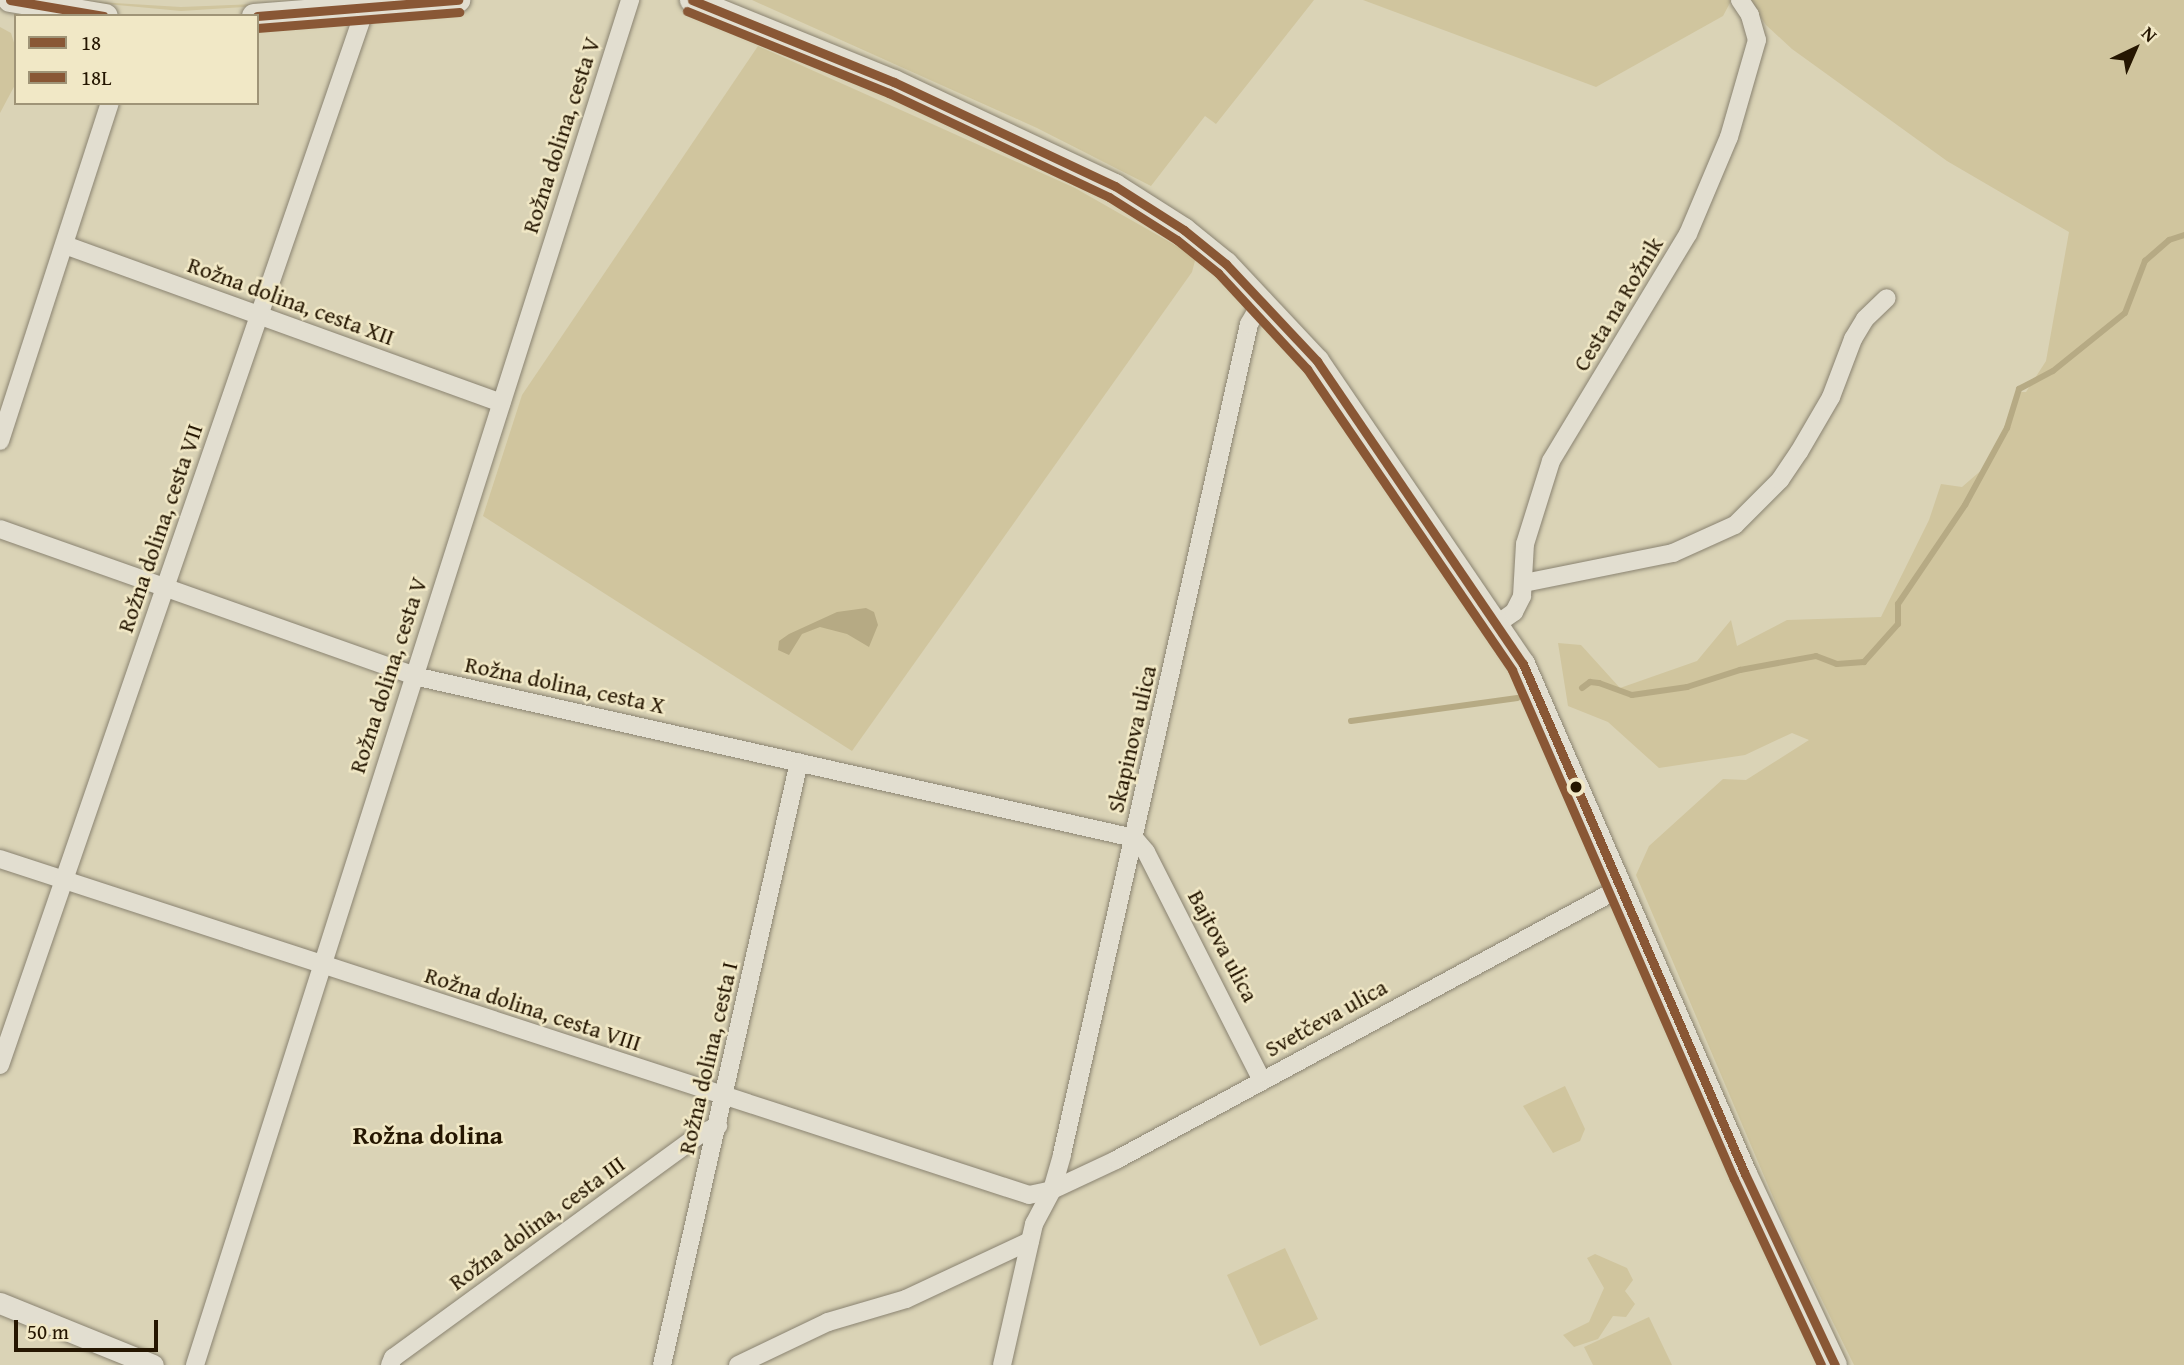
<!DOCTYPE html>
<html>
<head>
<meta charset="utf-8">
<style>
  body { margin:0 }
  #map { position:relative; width:2184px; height:1365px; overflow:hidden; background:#dad3b6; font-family:"Gentium Book Plus",serif }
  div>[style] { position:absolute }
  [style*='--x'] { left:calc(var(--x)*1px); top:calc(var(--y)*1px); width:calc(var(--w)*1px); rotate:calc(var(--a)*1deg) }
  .green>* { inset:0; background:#d0c59e }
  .water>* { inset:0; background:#b6aa84 }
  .stream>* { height:6px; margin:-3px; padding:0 3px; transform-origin:3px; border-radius:3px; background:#b6aa84 }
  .roads { filter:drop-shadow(0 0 2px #8a8371) drop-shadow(0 0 2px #8a8371) }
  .minor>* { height:18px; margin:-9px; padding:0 9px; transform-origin:9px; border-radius:9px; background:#e2ded0 }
  .tertiary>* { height:21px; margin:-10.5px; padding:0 10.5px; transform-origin:10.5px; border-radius:10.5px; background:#e2ded0 }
  .secondary>* { height:24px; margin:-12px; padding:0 12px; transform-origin:12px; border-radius:12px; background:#e2ded0 }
  .bus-1>* { height:9px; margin:-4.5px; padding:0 4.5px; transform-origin:4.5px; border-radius:4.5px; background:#895735 }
  .bus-2>* { height:9px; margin:-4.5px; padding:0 4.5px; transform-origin:4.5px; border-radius:4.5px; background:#895735 }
  .dots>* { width:19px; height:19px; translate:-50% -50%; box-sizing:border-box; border:4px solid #f1e8c6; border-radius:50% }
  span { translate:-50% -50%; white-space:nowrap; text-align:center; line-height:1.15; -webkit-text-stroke:5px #f1e8c6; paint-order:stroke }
  .street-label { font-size:23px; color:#251601 }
  .quarter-label { font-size:26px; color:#251601; font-weight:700 }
  .legend { position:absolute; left:14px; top:14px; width:245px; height:91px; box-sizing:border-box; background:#f1e8c6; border:2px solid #9f9477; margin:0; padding:9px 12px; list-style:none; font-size:21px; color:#251601 }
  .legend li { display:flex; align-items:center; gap:14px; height:35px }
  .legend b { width:35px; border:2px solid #9f9477 }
  .north { position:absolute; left:2100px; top:14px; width:70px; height:70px; -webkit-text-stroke:5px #f1e8c6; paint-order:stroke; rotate:44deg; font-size:19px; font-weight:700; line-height:28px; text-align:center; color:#251601 }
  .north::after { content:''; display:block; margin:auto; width:24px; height:32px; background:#251601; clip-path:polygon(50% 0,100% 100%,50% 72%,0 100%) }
  .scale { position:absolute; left:14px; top:1320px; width:144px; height:32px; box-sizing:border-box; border:4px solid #251601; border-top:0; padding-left:9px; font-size:21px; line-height:24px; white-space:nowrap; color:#251601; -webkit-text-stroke:5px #f1e8c6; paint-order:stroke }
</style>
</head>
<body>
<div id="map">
  <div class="green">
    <i style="clip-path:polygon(64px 0,181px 7px,351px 0,181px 11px)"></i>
    <i style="clip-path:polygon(752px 0,1314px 0,1216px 124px,1205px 116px,1151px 186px,1037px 128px)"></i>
    <i style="clip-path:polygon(1363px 0,1729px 0,1731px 1px,1723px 16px,1596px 87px)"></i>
    <i style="clip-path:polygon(1749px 0,2184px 0,2184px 1365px,1854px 1365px,1784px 1223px,1636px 875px,1649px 846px,1723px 779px,1746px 780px,1809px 740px,1792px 733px,1745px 755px,1659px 768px,1608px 722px,1568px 706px,1558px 643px,1581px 645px,1620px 688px,1697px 661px,1731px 620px,1737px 646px,1787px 620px,1881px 617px,1929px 520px,1941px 484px,1962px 487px,1992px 461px,2017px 392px,2026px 392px,2046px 361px,2069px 232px,1947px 161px,1792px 49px,1766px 25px)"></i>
    <i style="clip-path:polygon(0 27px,11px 33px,16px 49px,16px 83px,0 113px)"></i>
    <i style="clip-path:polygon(758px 46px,1075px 188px,1196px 257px,1192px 272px,852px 751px,483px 516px,522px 395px)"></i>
    <i style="clip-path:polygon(1565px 1086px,1585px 1129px,1580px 1141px,1553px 1153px,1523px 1106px)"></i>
    <i style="clip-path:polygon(1285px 1248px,1318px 1319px,1260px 1346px,1227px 1275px)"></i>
    <i style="clip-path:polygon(1595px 1254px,1627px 1268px,1633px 1280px,1625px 1291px,1635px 1304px,1626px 1317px,1613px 1316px,1598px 1339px,1574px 1347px,1563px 1335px,1589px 1322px,1604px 1288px,1587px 1258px)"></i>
    <i style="clip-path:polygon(1649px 1317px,1672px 1365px,1593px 1365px,1584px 1347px)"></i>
  </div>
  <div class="water">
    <i style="clip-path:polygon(866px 608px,874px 612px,878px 625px,869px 647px,847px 634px,820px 627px,802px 634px,789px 655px,778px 650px,779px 641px,789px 634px,837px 612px)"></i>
  </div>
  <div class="stream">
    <i style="--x:1582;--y:688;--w:10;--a:-37"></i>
    <i style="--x:1590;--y:682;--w:9;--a:6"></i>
    <i style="--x:1599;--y:683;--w:35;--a:20"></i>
    <i style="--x:1632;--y:695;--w:56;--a:-8.3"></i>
    <i style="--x:1687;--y:687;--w:56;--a:-17.8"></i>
    <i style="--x:1740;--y:670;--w:77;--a:-10.4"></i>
    <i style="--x:1816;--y:656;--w:22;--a:21"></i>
    <i style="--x:1837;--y:664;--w:27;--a:-4"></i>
    <i style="--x:1864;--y:662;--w:51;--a:-48.2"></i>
    <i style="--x:1898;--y:624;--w:20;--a:-90"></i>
    <i style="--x:1898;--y:604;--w:120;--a:-55.9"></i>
    <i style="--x:1965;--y:505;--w:88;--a:-61.4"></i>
    <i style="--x:2007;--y:428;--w:41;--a:-72.9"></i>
    <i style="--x:2019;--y:389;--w:38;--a:-28"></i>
    <i style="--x:2053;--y:371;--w:92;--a:-38.9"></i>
    <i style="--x:2125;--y:313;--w:56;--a:-69"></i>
    <i style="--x:2145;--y:261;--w:32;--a:-41"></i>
    <i style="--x:2169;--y:240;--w:16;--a:-18"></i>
    <i style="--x:1351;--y:721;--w:168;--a:-7.9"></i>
  </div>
  <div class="roads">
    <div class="minor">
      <i style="--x:65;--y:245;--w:464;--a:19.9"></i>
      <i style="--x:0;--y:441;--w:355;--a:-72"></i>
      <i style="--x:0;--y:529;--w:439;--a:19.5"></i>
      <i style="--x:414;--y:676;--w:738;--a:12.68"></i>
      <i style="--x:1134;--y:838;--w:18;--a:49"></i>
      <i style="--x:1146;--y:852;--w:257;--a:63.1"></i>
      <i style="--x:1524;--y:583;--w:152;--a:-11.4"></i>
      <i style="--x:1673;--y:553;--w:68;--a:-24.3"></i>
      <i style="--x:1735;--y:525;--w:64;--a:-45"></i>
      <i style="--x:1780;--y:480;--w:34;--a:-56"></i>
      <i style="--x:1799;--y:452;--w:64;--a:-59.8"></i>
      <i style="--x:1831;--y:397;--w:62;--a:-69.2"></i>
      <i style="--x:1853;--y:339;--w:23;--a:-59"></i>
      <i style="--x:1865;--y:319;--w:30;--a:-44"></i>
      <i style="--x:1497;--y:624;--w:21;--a:-35"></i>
      <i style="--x:1514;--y:612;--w:18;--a:-63"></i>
      <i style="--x:1522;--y:596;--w:52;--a:-86.7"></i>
      <i style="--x:1525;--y:544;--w:87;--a:-72.6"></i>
      <i style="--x:1551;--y:461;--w:265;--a:-58.9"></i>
      <i style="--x:1688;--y:234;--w:105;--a:-67.1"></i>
      <i style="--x:1729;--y:137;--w:101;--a:-73.9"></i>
      <i style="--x:1757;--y:40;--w:26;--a:-106"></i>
      <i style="--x:1750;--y:15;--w:18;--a:-124"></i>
      <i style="--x:0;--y:859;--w:1082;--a:18.08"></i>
      <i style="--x:1029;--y:1195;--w:24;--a:-12"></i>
      <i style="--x:1052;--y:1190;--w:71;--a:-25.1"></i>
      <i style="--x:1116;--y:1160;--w:575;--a:-28.35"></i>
      <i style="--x:0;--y:1065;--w:1120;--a:-70.93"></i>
      <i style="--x:195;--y:1365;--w:1433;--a:-72.32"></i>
      <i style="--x:390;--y:1365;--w:8;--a:-67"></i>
      <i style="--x:393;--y:1358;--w:380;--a:-36.1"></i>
      <i style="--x:700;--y:1134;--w:20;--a:-24"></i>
      <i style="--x:662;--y:1365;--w:618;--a:-77.2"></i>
      <i style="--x:738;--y:1365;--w:100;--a:-25.5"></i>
      <i style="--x:828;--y:1322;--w:81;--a:-16.4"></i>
      <i style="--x:906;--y:1299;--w:137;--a:-25.1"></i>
      <i style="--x:1002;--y:1365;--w:145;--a:-77.2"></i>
      <i style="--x:1034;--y:1224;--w:38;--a:-62"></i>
      <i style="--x:1052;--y:1190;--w:37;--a:-74"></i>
      <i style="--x:1062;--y:1154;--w:851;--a:-77.3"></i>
      <i style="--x:1249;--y:324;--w:28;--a:-60"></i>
    </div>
    <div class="tertiary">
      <i style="--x:0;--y:1303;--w:165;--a:22.1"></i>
    </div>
    <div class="secondary">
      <i style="--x:10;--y:0;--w:97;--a:9.5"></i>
      <i style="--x:692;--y:0;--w:218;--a:22.1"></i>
      <i style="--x:894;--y:82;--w:244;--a:25.2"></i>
      <i style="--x:1115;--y:186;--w:82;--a:32.5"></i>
      <i style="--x:1184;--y:230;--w:54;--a:39"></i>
      <i style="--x:1226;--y:264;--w:133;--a:46.8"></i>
      <i style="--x:1317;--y:361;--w:366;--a:55.8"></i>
      <i style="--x:1523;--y:664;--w:556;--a:66.48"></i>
      <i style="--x:1745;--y:1174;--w:211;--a:64.8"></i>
      <i style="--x:254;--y:16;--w:205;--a:-4.5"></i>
    </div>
  </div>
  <div class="bus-1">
    <i style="--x:10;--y:0;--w:95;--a:9.7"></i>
    <i style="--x:692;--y:0;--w:218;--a:22.1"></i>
    <i style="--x:894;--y:82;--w:244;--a:25.2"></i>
    <i style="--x:1115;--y:186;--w:82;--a:32.5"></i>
    <i style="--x:1184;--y:230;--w:54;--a:39"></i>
    <i style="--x:1226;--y:264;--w:133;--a:46.8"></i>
    <i style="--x:1317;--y:361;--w:366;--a:55.8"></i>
    <i style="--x:1523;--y:664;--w:556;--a:66.48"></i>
    <i style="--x:1745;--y:1174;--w:211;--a:64.8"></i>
    <i style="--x:257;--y:16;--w:202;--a:-4.6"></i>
  </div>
  <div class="bus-2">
    <i style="--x:687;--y:11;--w:218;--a:22.1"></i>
    <i style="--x:889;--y:93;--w:243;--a:25.3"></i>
    <i style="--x:1109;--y:197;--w:80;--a:32.3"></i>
    <i style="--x:1177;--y:240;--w:53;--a:38.8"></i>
    <i style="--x:1218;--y:273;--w:131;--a:47.2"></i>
    <i style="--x:1307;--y:369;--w:364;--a:55.7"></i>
    <i style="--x:1512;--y:670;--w:555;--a:66.44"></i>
    <i style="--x:1734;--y:1179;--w:205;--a:64.9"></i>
    <i style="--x:257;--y:28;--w:203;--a:-4.5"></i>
  </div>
  <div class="dots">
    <i style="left:1576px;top:787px;background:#251601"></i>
  </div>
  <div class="street-label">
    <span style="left:561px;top:135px;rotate:-72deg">Rožna dolina, cesta V</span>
    <span style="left:291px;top:301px;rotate:20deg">Rožna dolina, cesta XII</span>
    <span style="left:1618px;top:304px;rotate:-59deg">Cesta na Rožnik</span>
    <span style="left:160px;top:528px;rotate:-71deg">Rožna dolina, cesta VII</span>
    <span style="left:388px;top:675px;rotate:-72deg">Rožna dolina, cesta V</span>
    <span style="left:565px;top:685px;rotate:12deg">Rožna dolina, cesta X</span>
    <span style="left:1132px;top:739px;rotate:-77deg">Skapinova ulica</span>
    <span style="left:1223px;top:946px;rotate:62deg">Bajtova ulica</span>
    <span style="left:533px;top:1009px;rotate:18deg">Rožna dolina, cesta VIII</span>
    <span style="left:1326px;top:1018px;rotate:-29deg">Svetčeva ulica</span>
    <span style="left:708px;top:1058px;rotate:-77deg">Rožna dolina, cesta I</span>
    <span style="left:537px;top:1223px;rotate:-36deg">Rožna dolina, cesta III</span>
  </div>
  <div class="quarter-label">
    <span style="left:428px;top:1135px">Rožna dolina</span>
  </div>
  <ul class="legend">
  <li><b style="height:9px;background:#895735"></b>18</li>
  <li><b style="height:9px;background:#895735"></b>18L</li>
  </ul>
  <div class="north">N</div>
  <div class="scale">50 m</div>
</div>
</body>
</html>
